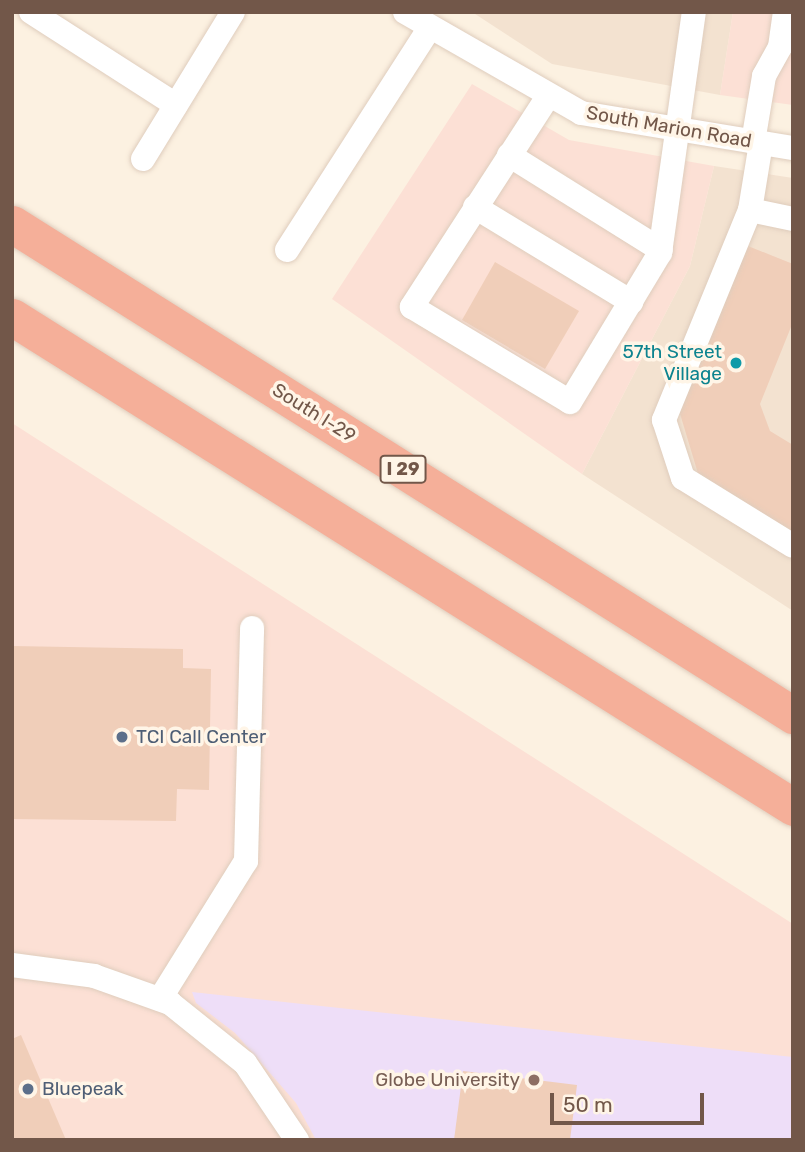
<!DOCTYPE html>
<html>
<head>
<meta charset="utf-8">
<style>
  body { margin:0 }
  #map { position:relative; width:805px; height:1152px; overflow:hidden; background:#fcf1e1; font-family:Rubik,sans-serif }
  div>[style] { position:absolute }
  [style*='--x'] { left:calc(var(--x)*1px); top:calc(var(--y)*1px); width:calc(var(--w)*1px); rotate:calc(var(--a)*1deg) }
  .residential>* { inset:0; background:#f3e2d0 }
  .commercial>* { inset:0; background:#fce0d5 }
  .education>* { inset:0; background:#eedef8 }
  .building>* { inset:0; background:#f0ceb9 }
  .roads { filter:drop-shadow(0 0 2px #dfcdbd) drop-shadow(0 0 2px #dfcdbd) }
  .minor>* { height:24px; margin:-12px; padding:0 12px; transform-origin:12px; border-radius:12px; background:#fff }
  .highway>* { height:37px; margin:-18.5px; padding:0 18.5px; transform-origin:18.5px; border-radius:18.5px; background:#f5af99 }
  .dots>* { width:19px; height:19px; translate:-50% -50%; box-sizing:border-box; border:4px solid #fff5e7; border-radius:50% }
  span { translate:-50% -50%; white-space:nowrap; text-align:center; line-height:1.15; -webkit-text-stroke:7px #fff5e7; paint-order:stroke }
  .shield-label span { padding:2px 5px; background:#fff5e7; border:2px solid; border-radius:5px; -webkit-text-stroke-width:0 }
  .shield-label { font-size:18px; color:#725749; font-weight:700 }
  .street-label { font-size:19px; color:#725749 }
  .culture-label { font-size:19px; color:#0d838f }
  .right { translate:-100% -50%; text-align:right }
  .service-label { font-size:19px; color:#4e5e75 }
  .left { translate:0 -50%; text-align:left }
  .education-label { font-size:19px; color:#785e54 }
  .frame { position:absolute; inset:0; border:14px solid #725749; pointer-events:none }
  .scale { position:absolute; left:550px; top:1093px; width:154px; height:32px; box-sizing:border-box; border:4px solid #725749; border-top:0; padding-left:9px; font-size:21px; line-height:24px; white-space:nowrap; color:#725749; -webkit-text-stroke:5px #fff5e7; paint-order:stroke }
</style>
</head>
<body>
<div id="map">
  <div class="residential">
    <i style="clip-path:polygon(472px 12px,733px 12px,720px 95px,552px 64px)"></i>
    <i style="clip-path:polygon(714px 166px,793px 178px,793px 611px,582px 474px,690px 266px)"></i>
  </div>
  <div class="commercial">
    <i style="clip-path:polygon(733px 12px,793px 12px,793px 105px,720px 95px)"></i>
    <i style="clip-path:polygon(472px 84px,569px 140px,714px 166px,690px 266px,582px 474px,332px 299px)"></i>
    <i style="clip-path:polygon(12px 423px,793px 924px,793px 1140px,12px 1140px)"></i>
  </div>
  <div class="education">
    <i style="clip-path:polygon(192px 992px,793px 1057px,793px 1140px,316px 1140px,296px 1103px,235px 1033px,196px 1003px)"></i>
  </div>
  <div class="building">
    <i style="clip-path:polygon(743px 244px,793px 264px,793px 322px,760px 404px,770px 431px,793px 445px,793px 536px,699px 477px,678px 407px)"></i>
    <i style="clip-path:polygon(495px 262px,579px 311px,545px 369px,462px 320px)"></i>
    <i style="clip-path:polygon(12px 646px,183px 649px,183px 668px,211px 669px,209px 790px,177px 789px,176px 821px,12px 819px)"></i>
    <i style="clip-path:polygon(21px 1035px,66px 1140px,12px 1140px,12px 1039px)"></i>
    <i style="clip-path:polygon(463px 1071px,577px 1085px,570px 1140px,454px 1140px)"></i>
  </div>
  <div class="roads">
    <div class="minor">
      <i style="--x:31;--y:12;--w:172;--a:32.7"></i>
      <i style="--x:405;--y:12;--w:203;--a:29.8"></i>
      <i style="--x:581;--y:113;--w:215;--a:9.4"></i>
      <i style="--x:547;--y:98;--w:249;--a:122.9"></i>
      <i style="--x:412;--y:307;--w:184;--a:31"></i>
      <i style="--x:570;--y:402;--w:174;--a:-58.9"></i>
      <i style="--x:660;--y:253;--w:243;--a:-82"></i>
      <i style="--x:753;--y:142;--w:67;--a:-80.5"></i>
      <i style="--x:764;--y:76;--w:33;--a:-61"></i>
      <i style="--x:780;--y:47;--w:35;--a:-82"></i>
      <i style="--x:761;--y:143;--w:68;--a:99.3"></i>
      <i style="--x:750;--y:210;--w:227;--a:112.3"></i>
      <i style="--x:664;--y:420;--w:61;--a:71.9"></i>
      <i style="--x:683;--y:478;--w:129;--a:31.7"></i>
      <i style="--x:509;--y:155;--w:179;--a:32"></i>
      <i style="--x:143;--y:159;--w:172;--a:-58.5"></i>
      <i style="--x:475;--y:207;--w:183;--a:31.3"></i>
      <i style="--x:750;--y:210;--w:44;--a:11.8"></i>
      <i style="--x:287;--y:250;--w:263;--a:-57.3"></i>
      <i style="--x:12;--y:965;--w:83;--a:7.6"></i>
      <i style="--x:94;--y:976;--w:81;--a:19.6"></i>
      <i style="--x:170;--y:1003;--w:96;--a:38.7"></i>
      <i style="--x:245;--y:1063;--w:93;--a:56"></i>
      <i style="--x:160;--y:999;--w:163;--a:-58.1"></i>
      <i style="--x:246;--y:861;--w:233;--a:-88.5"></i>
    </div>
    <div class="highway">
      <i style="--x:12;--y:224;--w:923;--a:32.16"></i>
      <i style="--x:12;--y:317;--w:922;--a:32.1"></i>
    </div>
  </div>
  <div class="dots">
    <i style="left:736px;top:363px;background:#0f9aa8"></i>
    <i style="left:122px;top:737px;background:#5c6f8a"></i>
    <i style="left:534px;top:1080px;background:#8d6e63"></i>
    <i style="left:28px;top:1089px;background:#5c6f8a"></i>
  </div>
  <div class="shield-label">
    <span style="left:403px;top:469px">I 29</span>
  </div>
  <div class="street-label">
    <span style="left:669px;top:127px;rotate:10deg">South Marion Road</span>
    <span style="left:314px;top:413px;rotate:32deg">South I-29</span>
  </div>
  <div class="culture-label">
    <span class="right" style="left:722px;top:363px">57th Street<br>Village</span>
  </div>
  <div class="service-label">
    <span class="left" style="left:136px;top:737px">TCI Call Center</span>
    <span class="left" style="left:42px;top:1089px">Bluepeak</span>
  </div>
  <div class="education-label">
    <span class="right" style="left:520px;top:1080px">Globe University</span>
  </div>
  <div class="frame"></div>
  <div class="scale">50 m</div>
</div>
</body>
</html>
